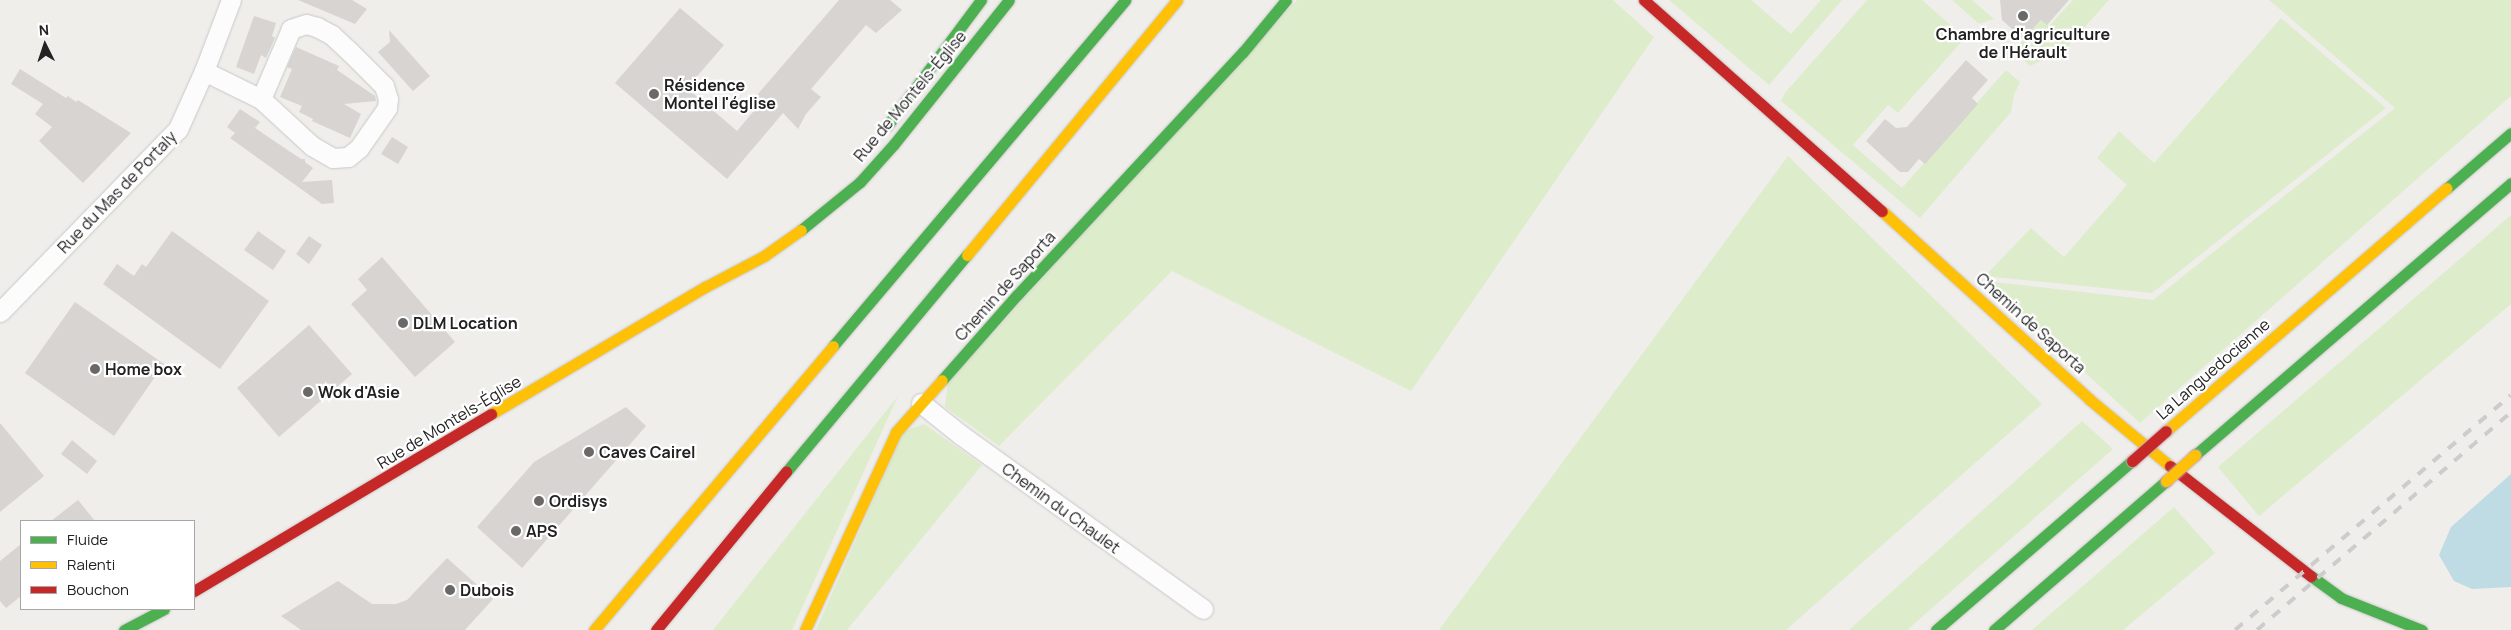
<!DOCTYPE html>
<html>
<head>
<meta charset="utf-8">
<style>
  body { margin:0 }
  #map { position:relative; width:2511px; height:630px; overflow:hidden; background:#f0eeeb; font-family:Manrope,sans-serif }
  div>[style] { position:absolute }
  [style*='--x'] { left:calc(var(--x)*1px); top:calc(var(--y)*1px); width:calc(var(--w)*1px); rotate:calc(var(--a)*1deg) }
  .grass>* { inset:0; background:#ddeccb }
  .water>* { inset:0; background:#bfdbe3 }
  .building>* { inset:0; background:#d7d4d2 }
  .roads { filter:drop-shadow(0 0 1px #c9c8c7) drop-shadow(0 0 1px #c9c8c7) }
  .street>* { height:19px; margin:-9.5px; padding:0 9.5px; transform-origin:9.5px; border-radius:9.5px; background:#fdfcfc }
  .fast>* { height:11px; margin:-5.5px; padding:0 5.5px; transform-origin:5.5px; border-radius:5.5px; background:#4caf50 }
  .slow>* { height:11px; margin:-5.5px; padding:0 5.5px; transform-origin:5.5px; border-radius:5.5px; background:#ffc107 }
  .jam>* { height:11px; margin:-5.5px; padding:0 5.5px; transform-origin:5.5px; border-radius:5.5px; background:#c62828 }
  .rail>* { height:4px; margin-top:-2px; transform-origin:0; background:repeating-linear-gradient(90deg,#ccc 0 10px,transparent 0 20px) }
  .bridges { filter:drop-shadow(0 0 1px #c5a2ac) drop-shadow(0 0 1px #c5a2ac) }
  .slow-bridge>* { height:11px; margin:-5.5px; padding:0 5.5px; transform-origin:5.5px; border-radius:5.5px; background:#ffc107 }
  .jam-bridge>* { height:11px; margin:-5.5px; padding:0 5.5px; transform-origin:5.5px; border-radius:5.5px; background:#c62828 }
  .dots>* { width:14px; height:14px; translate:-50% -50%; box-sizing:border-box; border:2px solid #fff; border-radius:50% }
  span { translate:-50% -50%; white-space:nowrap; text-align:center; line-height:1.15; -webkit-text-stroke:4.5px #fff; paint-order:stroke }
  .poi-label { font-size:16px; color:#222; font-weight:700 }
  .left { translate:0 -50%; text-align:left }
  .street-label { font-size:16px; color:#222 }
  .legend { position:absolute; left:20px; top:520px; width:175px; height:90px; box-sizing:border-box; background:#fff; border:1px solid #a7a7a7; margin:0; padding:6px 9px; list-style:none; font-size:15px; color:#222 }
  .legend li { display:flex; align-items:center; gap:10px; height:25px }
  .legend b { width:25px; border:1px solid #a7a7a7 }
  .north { position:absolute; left:20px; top:20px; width:50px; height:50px; -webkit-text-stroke:4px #fff; paint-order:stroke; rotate:356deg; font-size:14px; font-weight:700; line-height:20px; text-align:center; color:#222 }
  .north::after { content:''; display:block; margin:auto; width:18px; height:22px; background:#222; clip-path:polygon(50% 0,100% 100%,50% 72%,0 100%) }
</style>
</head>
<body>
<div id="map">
  <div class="grass">
    <i style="clip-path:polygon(1297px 0,1613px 0,1654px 37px,1411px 391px,1172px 271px,999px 446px,945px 407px,948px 382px)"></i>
    <i style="clip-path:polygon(1669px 0,1751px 0,1791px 34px,1821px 0,1842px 0,1769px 85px)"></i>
    <i style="clip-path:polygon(1867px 0,1922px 0,1965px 38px,1898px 113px,1888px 105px,1853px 145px,1902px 188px,2006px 70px,2020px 82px,2014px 95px,2011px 112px,1920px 218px,1781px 101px,1784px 94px)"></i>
    <i style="clip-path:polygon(1952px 0,1972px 0,1994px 19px,1979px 24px)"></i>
    <i style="clip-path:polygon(2073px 0,2109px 0,2057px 58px,2043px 60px,2030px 66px,2013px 51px,2041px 20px,2049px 26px)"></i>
    <i style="clip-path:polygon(2269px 0,2511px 0,2511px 96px,2140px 423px,1985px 281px,2153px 300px,2395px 108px)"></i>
    <i style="clip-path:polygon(2281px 18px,2386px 108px,2152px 293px,1985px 276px,2031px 228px,2064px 257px,2127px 185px,2097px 158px,2119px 131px,2154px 163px)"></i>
    <i style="clip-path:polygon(1788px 156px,2042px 404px,1786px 630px,1439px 630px)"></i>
    <i style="clip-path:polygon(2511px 215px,2511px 304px,2259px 516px,2218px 467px)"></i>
    <i style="clip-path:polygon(898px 396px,792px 630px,713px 630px)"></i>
    <i style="clip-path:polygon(2082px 421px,2113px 449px,1907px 630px,1849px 630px)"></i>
    <i style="clip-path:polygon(924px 424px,982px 465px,847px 630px,816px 630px,904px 431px)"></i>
    <i style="clip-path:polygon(2174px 507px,2215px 553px,2123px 630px,2032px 630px)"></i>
  </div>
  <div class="water">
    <i style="clip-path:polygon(2511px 474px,2511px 587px,2472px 589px,2454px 581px,2439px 555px,2451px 527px)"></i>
  </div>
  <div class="building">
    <i style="clip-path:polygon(298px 0,352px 0,367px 9px,355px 24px)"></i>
    <i style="clip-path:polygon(839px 0,890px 0,902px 10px,876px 33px,866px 25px,811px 89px,821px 97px,806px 114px,798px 129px,783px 113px,727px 179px,615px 83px,680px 8px,724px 45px,687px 88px,737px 131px,763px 100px,757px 95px)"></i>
    <i style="clip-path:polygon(2000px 0,2069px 0,2047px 25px,2041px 20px,2023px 39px,2002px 20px)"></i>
    <i style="clip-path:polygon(254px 16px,276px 23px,272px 36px,275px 38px,266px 58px,261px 55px,254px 74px,236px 67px)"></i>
    <i style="clip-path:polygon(389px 30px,430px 76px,413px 91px,378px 52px,390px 42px)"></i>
    <i style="clip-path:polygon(296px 47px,339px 66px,337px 70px,375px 96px,376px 101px,344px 104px,361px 114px,350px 138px,312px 121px,313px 119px,299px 112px,302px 106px,280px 97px,292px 69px,287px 67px)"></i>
    <i style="clip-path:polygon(1966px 60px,1988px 80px,1972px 98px,1978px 104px,1925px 164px,1919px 159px,1908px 172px,1900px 172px,1866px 141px,1885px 119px,1896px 128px,1907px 127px)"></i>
    <i style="clip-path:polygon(20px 69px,66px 98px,68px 96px,76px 102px,78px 100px,131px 133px,83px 183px,39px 141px,52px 127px,35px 114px,43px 104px,11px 84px)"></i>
    <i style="clip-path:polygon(240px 109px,260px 122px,255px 128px,301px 159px,305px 159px,305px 162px,313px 168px,302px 182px,332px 180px,334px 203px,322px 204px,230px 138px,235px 133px,227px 127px)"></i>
    <i style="clip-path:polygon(392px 137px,408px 147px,398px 164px,381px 154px)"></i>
    <i style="clip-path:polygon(172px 231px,269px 301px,220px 369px,103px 284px,117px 264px,134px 276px,142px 264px,146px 267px)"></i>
    <i style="clip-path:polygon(258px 231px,286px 251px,273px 270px,244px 250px)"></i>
    <i style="clip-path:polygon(309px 236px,322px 245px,309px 264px,296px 254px)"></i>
    <i style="clip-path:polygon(382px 257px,455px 342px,415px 377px,351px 304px,367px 290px,358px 279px)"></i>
    <i style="clip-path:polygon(75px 302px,164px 364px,114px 436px,25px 373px)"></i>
    <i style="clip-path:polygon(309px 325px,352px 374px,279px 437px,237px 388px)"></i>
    <i style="clip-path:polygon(626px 407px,646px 426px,522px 568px,477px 527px,534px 462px)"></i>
    <i style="clip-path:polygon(0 423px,44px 476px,0 512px)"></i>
    <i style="clip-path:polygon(72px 440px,97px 461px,87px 474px,61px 454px)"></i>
    <i style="clip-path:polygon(78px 500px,95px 521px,51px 521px)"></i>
    <i style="clip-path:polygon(21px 544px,21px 596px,6px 608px,0 601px,0 561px)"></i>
    <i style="clip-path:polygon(447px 558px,493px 599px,465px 630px,301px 630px,281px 616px,338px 581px,372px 604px,396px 604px,407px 600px)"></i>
  </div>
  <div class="roads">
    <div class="street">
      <i style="--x:204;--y:71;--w:64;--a:26.2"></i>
      <i style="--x:261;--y:99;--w:69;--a:42.7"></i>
      <i style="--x:312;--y:146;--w:24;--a:30"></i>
      <i style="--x:333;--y:158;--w:15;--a:-4"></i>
      <i style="--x:348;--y:157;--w:14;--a:-39"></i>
      <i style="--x:359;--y:148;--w:49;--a:-55"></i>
      <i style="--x:387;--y:108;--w:9;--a:-84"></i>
      <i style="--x:388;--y:99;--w:14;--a:-107"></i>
      <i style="--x:384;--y:86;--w:48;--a:-135"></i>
      <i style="--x:350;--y:52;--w:25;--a:-137"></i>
      <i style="--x:332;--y:35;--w:17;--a:-152"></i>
      <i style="--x:317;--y:27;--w:11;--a:-165"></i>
      <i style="--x:306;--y:24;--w:16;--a:162"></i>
      <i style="--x:291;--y:29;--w:76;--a:113.2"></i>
      <i style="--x:0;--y:312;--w:255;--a:-45.8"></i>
      <i style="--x:178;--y:129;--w:64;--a:-65.9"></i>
      <i style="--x:204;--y:71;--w:76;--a:-69.2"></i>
      <i style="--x:921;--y:403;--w:51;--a:38.7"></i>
      <i style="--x:961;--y:435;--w:298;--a:35.7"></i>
    </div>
    <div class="fast">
      <i style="--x:887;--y:126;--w:157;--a:-53.3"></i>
      <i style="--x:2447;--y:188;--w:84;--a:-40.7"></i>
      <i style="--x:801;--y:230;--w:76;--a:-39.1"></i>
      <i style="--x:860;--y:182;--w:51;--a:-48.2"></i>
      <i style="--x:894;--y:144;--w:184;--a:-51.4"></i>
      <i style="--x:833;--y:346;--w:453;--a:-49.8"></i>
      <i style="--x:942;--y:380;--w:113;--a:-48.6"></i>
      <i style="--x:1017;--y:295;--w:332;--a:-47.1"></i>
      <i style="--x:1243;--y:52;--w:67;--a:-50.4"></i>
      <i style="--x:2195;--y:455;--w:417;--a:-40.7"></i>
      <i style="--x:786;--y:472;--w:283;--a:-50.2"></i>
      <i style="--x:2311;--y:576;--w:37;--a:36"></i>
      <i style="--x:2341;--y:598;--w:87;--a:21.6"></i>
      <i style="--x:124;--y:630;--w:45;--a:-27.7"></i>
      <i style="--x:1936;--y:630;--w:259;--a:-40.8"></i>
      <i style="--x:1994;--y:630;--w:228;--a:-40.9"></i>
    </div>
    <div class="slow">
      <i style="--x:1882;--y:211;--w:280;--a:42.2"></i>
      <i style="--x:2089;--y:399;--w:105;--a:39.6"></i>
      <i style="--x:967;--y:255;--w:330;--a:-50.5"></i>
      <i style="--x:491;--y:414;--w:249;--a:-30.7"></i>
      <i style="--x:705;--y:287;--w:67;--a:-27.7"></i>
      <i style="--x:764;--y:256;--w:45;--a:-35.1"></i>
      <i style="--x:2166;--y:431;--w:371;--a:-40.9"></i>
      <i style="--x:594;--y:630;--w:371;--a:-49.9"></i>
      <i style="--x:805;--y:630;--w:218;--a:-65.3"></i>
      <i style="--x:896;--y:432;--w:69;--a:-48.5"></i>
    </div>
    <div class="jam">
      <i style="--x:1644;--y:0;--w:318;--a:41.6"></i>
      <i style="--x:2170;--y:466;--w:179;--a:38"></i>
      <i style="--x:194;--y:591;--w:346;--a:-30.8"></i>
      <i style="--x:656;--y:630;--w:205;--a:-50.6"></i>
    </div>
  </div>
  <div class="rail">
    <i style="--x:2235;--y:630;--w:362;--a:-40.4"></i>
    <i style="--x:2257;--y:630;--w:335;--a:-40.6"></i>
  </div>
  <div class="bridges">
    <div class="slow-bridge">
      <i style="--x:2166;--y:481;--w:39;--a:-42"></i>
    </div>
    <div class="jam-bridge">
      <i style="--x:2132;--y:461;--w:45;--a:-41.4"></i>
    </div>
  </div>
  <div class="dots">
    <i style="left:2023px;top:16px;background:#6a6968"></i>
    <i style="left:654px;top:94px;background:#6a6968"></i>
    <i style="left:403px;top:323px;background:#6a6968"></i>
    <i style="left:95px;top:369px;background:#6a6968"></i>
    <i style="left:308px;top:392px;background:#6a6968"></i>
    <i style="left:589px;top:452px;background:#6a6968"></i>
    <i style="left:539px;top:501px;background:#6a6968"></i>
    <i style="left:516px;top:531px;background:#6a6968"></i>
    <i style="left:450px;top:590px;background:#6a6968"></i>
  </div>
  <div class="poi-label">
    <span style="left:2023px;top:43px">Chambre d'agriculture<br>de l'Hérault</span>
    <span class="left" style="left:664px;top:94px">Résidence<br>Montel l'église</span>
    <span class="left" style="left:413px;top:323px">DLM Location</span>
    <span class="left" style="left:105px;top:369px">Home box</span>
    <span class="left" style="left:318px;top:392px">Wok d'Asie</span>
    <span class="left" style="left:599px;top:452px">Caves Cairel</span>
    <span class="left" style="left:549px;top:501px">Ordisys</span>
    <span class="left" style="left:526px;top:531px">APS</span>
    <span class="left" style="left:460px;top:590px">Dubois</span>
  </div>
  <div class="street-label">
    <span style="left:910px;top:96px;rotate:-50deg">Rue de Montels-Église</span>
    <span style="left:117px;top:192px;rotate:-46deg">Rue du Mas de Portaly</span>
    <span style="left:1005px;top:286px;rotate:-48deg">Chemin de Saporta</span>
    <span style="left:2031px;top:323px;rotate:42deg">Chemin de Saporta</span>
    <span style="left:2213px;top:369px;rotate:-41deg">La Languedocienne</span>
    <span style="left:449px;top:422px;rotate:-31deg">Rue de Montels-Église</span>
    <span style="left:1061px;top:508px;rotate:36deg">Chemin du Chaulet</span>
  </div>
  <ul class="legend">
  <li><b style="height:6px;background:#4caf50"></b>Fluide</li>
  <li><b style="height:6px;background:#ffc107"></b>Ralenti</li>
  <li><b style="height:6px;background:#c62828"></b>Bouchon</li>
  </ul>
  <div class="north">N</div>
</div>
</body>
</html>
